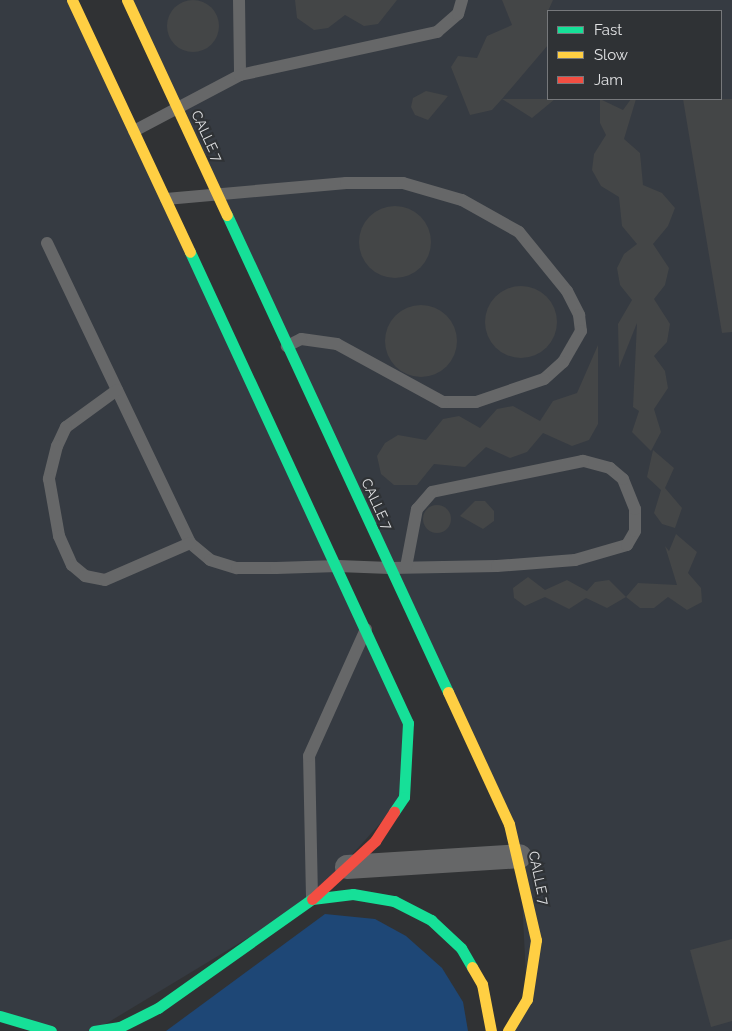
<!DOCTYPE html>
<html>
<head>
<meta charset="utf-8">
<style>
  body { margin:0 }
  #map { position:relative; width:732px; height:1031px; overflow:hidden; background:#303234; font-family:Raleway,sans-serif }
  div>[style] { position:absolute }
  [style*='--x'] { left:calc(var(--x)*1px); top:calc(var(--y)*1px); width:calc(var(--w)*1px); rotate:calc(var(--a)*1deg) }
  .built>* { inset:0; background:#363b42 }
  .green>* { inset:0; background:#1e4776 }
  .building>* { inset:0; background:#444647 }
  .round { border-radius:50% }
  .lane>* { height:12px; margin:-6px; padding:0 6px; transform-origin:6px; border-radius:6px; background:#666768 }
  .street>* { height:24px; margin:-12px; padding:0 12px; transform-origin:12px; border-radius:12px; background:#666768 }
  .fast>* { height:11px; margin:-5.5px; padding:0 5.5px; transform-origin:5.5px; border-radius:5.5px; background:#16e098 }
  .slow>* { height:11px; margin:-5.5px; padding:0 5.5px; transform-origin:5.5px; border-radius:5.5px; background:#ffcf43 }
  .jam>* { height:11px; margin:-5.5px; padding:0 5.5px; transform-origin:5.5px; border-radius:5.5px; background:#f24e42 }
  span { translate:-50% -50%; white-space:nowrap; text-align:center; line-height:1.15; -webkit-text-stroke:4.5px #2f3235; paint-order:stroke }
  .street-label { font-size:14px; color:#e1e2e4 }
  .legend { position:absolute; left:547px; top:10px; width:175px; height:90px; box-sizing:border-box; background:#2f3235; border:1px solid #76787b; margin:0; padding:6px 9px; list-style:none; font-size:15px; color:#e1e2e4 }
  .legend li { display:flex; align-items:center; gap:10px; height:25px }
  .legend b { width:25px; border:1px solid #76787b }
</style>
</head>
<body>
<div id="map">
  <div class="built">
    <i style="clip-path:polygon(0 0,72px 0,408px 723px,404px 797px,312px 899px,94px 1031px,51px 1031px,0 1016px)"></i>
    <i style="clip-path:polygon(evenodd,127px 0,732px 0,732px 1031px,508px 1031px,527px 999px,520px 856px,127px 0,548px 11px,721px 11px,721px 99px,548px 99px,548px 11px)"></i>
  </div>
  <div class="green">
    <i style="clip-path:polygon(325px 914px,375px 919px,406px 936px,442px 968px,463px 1002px,468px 1031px,166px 1031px)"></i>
  </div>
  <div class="building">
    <i class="round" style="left:167px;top:0;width:52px;height:52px"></i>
    <i style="clip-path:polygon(295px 0,397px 0,378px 24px,364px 26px,345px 15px,328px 28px,314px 30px,297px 18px)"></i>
    <i style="clip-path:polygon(502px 0,553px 0,548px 11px,548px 45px,502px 99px,555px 99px,532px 118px,502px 99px,492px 110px,470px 115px,451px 67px,458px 56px,477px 58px,487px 36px,512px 25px)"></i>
    <i style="clip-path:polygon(426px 91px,448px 96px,428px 120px,415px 115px,411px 107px,413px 98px)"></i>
    <i style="clip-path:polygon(600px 99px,623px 110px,631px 99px,636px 99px,624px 139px,640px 153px,643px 185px,662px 193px,675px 208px,668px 226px,653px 244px,669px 268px,665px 285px,654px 299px,670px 324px,667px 342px,654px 356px,665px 371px,668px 388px,654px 409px,661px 432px,651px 451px,632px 432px,639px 411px,633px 407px,637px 323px,619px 368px,618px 324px,632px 300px,620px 285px,617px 268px,624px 254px,637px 244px,622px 226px,619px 197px,601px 186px,592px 170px,594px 154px,606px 135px,600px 123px)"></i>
    <i style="clip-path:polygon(683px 99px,732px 99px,732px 332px,722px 333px)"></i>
    <i class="round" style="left:359px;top:206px;width:72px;height:72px"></i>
    <i class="round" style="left:485px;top:286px;width:72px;height:72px"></i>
    <i class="round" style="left:385px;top:305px;width:72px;height:72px"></i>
    <i style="clip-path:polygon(598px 345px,598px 424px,589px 440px,572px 446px,543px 433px,527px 452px,510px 458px,486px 447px,465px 467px,434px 464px,417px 485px,394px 485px,381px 474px,377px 456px,385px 443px,398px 435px,426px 440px,443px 419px,459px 416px,480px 428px,497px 409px,513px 406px,540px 421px,553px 401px,577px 393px)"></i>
    <i style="clip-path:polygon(653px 450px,674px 468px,665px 488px,682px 508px,675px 528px,662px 524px,654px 513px,661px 490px,647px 477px)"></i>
    <i style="clip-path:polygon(475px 501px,485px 501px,494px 511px,494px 521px,483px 529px,460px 516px)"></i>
    <i class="round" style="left:423px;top:505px;width:28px;height:28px"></i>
    <i style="clip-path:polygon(676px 534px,697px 552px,688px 573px,701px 588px,702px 602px,687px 610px,668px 597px,654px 608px,640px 608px,626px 597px,638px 583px,677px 585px,665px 546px,669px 551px)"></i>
    <i style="clip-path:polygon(528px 577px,545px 590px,567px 580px,587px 591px,595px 582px,609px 580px,626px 597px,607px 608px,586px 598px,569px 609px,545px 597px,525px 606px,514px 598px,513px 588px)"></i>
    <i style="clip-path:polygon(732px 939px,732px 1021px,711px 1027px,690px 950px)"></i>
  </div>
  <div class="lane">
    <i style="--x:239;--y:0;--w:75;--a:89.2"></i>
    <i style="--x:134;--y:131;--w:120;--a:-27.8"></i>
    <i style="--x:240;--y:75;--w:202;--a:-12.3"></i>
    <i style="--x:437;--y:32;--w:28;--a:-41"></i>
    <i style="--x:458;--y:14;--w:15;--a:-74"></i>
    <i style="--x:166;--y:199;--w:181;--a:-5.1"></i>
    <i style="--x:346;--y:183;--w:57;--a:0"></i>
    <i style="--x:403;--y:183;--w:61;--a:16.1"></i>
    <i style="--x:462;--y:200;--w:65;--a:29.3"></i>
    <i style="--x:519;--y:232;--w:76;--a:50.9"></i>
    <i style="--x:567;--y:291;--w:27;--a:63"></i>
    <i style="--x:579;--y:315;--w:16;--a:83"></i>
    <i style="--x:581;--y:331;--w:36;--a:120"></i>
    <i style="--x:563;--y:362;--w:25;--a:138"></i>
    <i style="--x:544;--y:379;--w:72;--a:161.3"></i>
    <i style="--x:476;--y:402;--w:33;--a:180"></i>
    <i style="--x:443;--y:402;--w:121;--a:-151.3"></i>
    <i style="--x:337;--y:344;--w:36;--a:-172"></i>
    <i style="--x:301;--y:339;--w:16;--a:153"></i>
    <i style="--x:47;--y:243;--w:332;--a:64.5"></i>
    <i style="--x:190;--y:543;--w:26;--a:40"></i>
    <i style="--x:210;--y:560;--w:28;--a:17"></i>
    <i style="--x:237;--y:568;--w:39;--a:0"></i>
    <i style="--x:276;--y:568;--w:62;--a:-1.8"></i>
    <i style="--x:338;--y:566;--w:52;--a:2.2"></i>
    <i style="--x:390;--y:568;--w:107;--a:-1.1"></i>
    <i style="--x:497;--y:566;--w:78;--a:-4.4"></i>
    <i style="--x:575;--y:560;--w:54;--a:-16.1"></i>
    <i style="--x:627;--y:545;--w:16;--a:-60"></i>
    <i style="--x:635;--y:531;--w:22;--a:-90"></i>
    <i style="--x:635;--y:509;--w:32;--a:-112"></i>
    <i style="--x:623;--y:479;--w:17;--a:-140"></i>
    <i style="--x:610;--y:468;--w:28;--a:-165"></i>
    <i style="--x:583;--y:461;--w:154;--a:168.4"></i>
    <i style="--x:432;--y:492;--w:23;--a:131"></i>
    <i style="--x:417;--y:509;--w:59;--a:100.7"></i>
    <i style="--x:117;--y:390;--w:63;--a:144"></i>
    <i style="--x:66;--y:427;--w:21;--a:115"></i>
    <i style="--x:57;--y:446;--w:34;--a:104"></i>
    <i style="--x:49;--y:479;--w:58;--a:80"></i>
    <i style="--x:59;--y:536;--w:32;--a:66"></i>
    <i style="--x:72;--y:565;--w:17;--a:40"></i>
    <i style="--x:85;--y:576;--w:20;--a:11"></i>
    <i style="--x:105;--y:580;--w:93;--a:-23.5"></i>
    <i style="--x:312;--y:897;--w:141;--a:-91.2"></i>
    <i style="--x:309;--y:756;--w:139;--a:-65.8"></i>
  </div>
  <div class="street">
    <i style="--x:347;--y:867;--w:173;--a:-3.6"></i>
  </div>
  <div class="fast">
    <i style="--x:227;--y:215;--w:526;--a:65.14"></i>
    <i style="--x:190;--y:252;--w:519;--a:65.16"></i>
    <i style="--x:408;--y:723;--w:74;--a:93.1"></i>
    <i style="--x:404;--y:797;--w:18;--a:124"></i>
    <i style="--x:0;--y:1016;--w:53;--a:16.4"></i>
    <i style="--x:94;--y:1031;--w:26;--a:-9"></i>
    <i style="--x:120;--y:1027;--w:42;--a:-26.6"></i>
    <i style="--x:158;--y:1008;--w:189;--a:-35.3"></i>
    <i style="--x:312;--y:899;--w:41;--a:-7"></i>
    <i style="--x:353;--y:894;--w:42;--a:9.7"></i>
    <i style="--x:394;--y:901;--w:42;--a:27.2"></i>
    <i style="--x:431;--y:920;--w:41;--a:43"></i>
    <i style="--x:461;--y:948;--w:22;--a:60"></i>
  </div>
  <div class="slow">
    <i style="--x:72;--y:0;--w:278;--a:64.9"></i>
    <i style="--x:127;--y:0;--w:237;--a:65.1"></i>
    <i style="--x:448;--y:692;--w:145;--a:65.2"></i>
    <i style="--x:509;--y:824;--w:119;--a:76.9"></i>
    <i style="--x:536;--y:940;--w:60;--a:98.7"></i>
    <i style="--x:527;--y:999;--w:37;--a:121"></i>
    <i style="--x:472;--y:967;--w:20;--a:60"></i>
    <i style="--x:482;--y:984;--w:48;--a:79.2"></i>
  </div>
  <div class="jam">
    <i style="--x:312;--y:899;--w:86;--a:-42.6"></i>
    <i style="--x:375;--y:841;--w:35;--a:-57"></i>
  </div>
  <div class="street-label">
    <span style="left:207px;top:136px;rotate:65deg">CALLE 7</span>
    <span style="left:377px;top:504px;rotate:65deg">CALLE 7</span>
    <span style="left:539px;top:878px;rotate:78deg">CALLE 7</span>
  </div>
  <ul class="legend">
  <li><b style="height:6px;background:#16e098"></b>Fast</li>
  <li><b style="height:6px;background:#ffcf43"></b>Slow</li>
  <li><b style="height:6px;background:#f24e42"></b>Jam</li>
  </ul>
</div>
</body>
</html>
